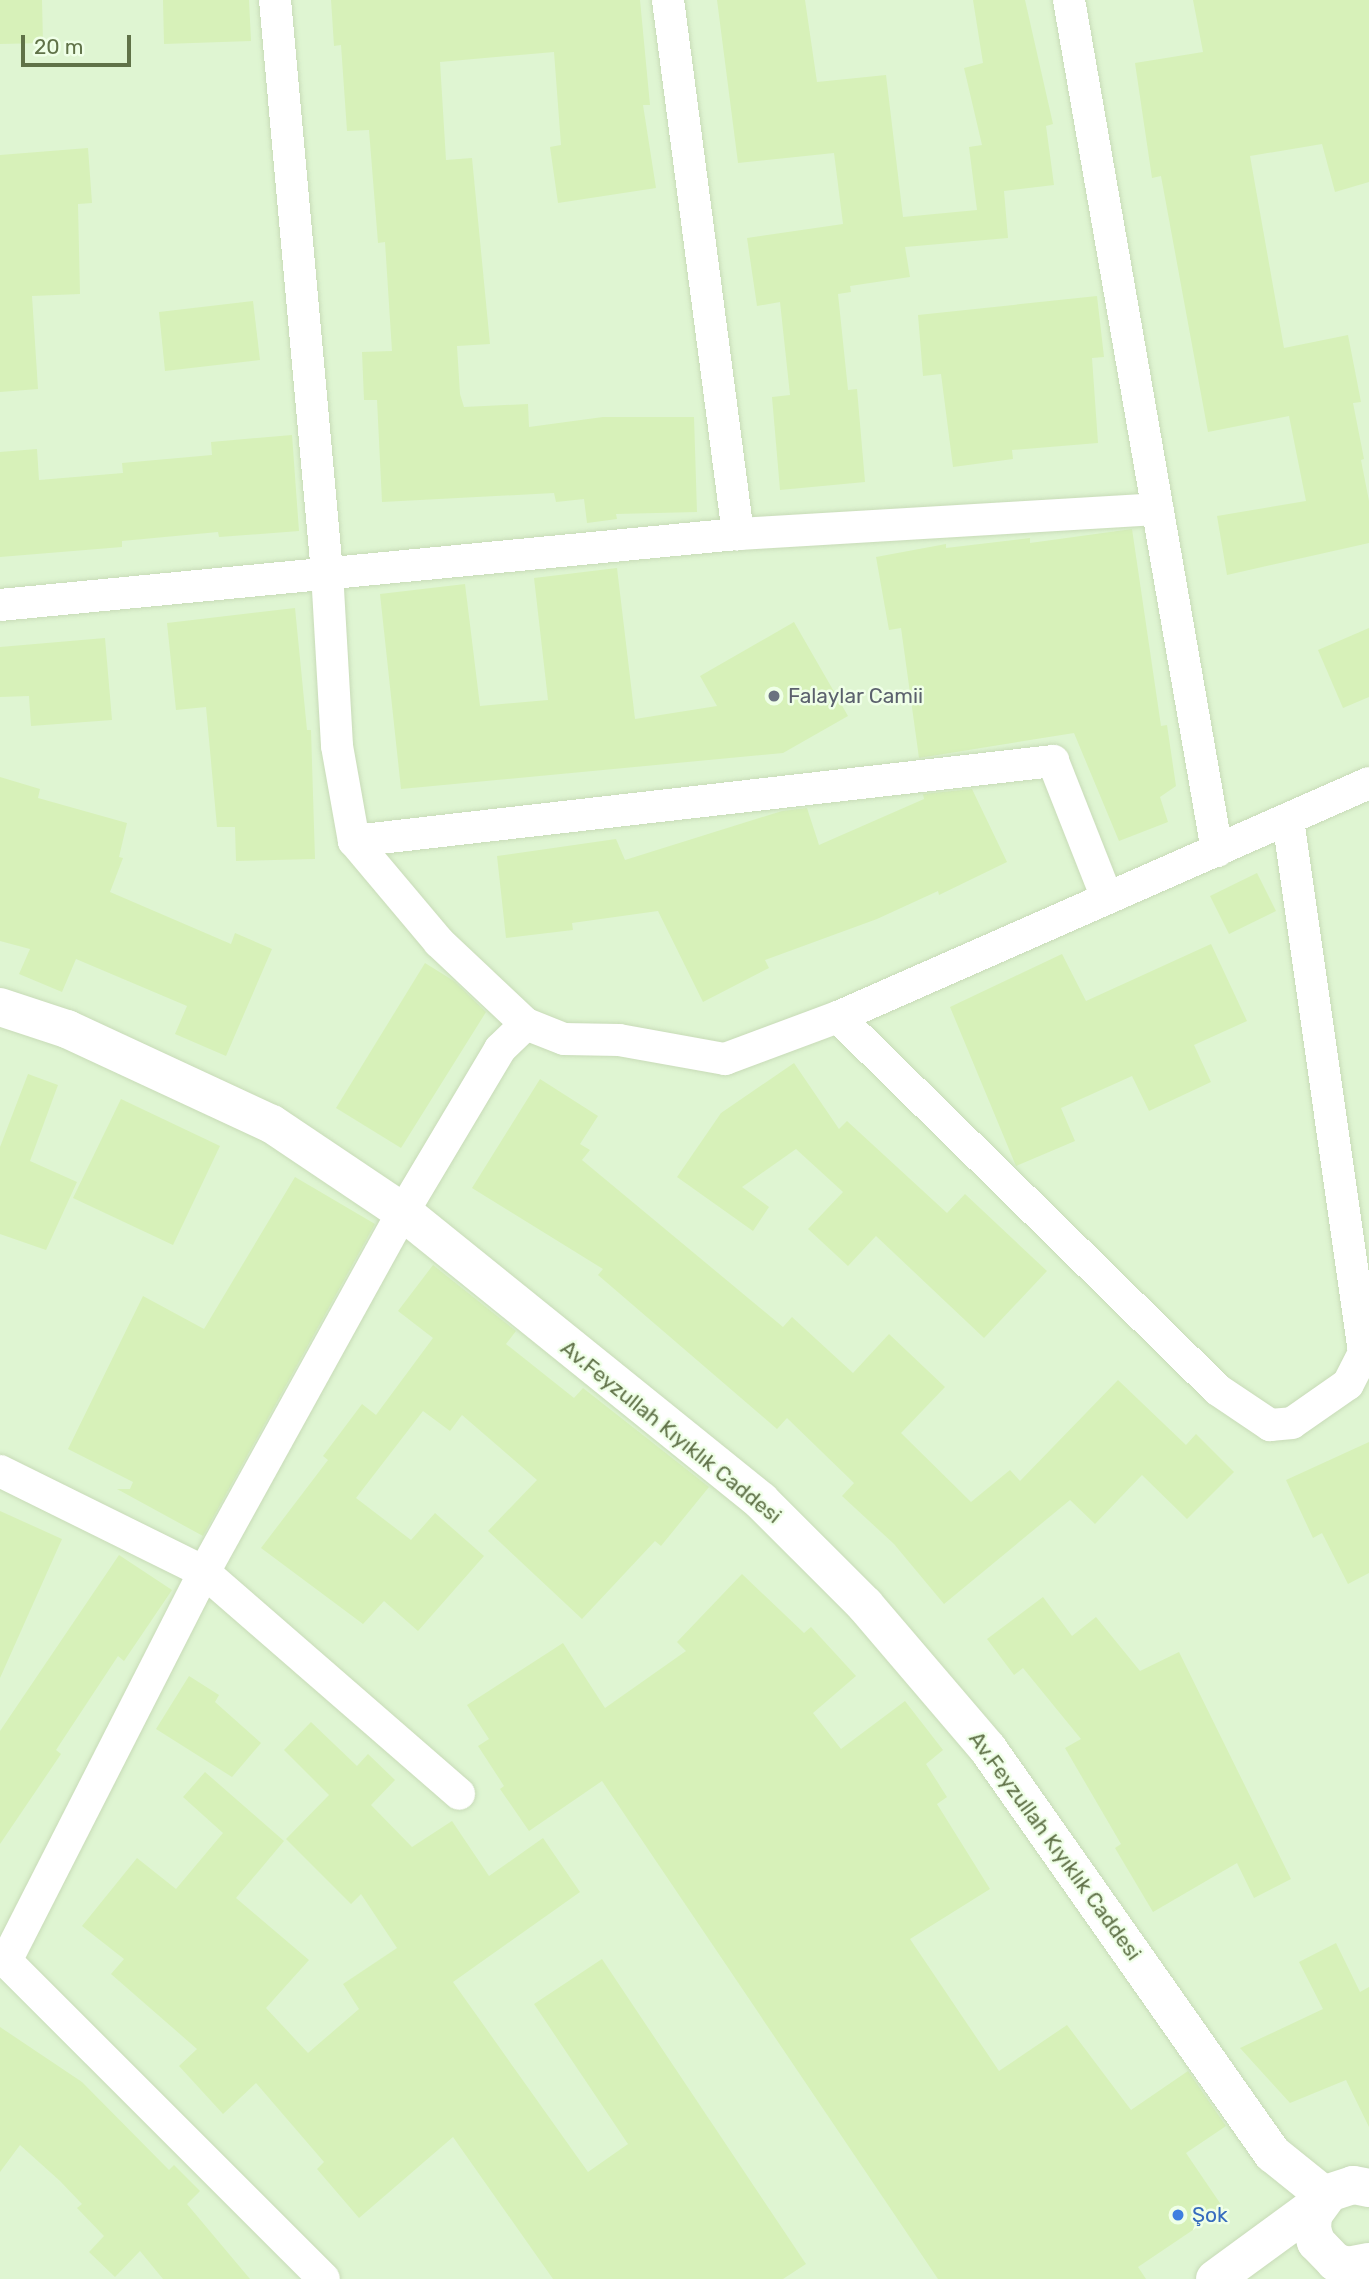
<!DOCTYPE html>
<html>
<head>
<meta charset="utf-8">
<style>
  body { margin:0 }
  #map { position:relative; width:1369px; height:2279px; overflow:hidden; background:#e9fce1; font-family:Rubik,sans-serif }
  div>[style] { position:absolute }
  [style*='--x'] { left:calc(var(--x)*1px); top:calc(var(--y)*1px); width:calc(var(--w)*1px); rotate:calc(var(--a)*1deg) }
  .residential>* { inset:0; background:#dff5d2 }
  .building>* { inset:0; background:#d7f1b9 }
  .roads { filter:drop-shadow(0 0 2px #c8dbb8) drop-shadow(0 0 2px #c8dbb8) }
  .minor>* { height:32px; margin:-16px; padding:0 16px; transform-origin:16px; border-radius:16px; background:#fff }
  .tertiary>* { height:38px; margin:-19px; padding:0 19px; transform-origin:19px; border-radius:19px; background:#fff }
  .secondary>* { height:38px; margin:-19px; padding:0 19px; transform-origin:19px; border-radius:19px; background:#fff }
  .dots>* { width:19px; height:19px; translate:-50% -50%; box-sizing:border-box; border:4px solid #efffe7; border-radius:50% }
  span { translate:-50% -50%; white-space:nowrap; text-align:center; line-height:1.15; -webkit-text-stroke:5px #efffe7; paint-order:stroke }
  .worship-label { font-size:21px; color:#5b616d }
  .left { translate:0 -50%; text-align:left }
  .street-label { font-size:21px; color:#607248 }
  .shop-label { font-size:21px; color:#366cbe }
  .scale { position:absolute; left:21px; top:35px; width:110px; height:32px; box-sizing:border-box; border:4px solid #607248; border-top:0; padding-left:9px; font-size:21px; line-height:24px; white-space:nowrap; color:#607248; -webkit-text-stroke:5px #efffe7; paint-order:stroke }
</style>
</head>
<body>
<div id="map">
  <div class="residential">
    <i style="clip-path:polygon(0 0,1369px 0,1369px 2279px,0 2279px)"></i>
  </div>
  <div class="building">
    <i style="clip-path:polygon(0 0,42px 0,43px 43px,0 44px)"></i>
    <i style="clip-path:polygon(163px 0,249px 0,251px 41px,164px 44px)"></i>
    <i style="clip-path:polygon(331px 0,640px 0,650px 105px,643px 105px,656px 188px,558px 203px,550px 147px,561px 145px,554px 52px,440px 62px,446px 160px,472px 158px,490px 344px,457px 346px,460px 394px,464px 407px,528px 404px,529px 427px,603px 417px,694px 417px,697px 512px,616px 514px,617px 519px,587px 523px,584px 499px,556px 502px,554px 493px,382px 502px,377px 400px,364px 400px,362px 352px,392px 351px,385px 242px,378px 243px,369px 130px,347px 131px,341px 45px,334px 46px)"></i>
    <i style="clip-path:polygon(717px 0,805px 0,817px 82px,886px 75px,903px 217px,977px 210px,969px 147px,982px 145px,964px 68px,983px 63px,973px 0,1025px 0,1053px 124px,1046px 126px,1054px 185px,1004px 191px,1008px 238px,905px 247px,910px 277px,850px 286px,851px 292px,838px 294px,848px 390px,857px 389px,865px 482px,780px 490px,772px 397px,790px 395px,780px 302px,757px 306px,747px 238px,843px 224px,834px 153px,738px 163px)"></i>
    <i style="clip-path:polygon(1193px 0,1369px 0,1369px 182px,1335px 192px,1322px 144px,1250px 156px,1284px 348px,1348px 335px,1361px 402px,1353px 403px,1364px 459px,1361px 460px,1369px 501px,1369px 543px,1227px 575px,1217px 516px,1306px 501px,1289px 416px,1208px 432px,1161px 176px,1152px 178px,1135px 63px,1203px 52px)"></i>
    <i style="clip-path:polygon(88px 148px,92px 203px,78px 204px,80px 294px,32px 296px,38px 389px,0 392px,0 155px)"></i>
    <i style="clip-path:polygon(1097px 296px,1104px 357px,1092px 358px,1098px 443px,1012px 450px,1013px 459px,953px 467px,941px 374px,923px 376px,918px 315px)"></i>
    <i style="clip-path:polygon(253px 301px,260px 360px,165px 371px,159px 312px)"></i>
    <i style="clip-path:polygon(292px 435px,299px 531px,219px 537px,218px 532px,122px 541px,122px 547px,0 557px,0 452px,37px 449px,39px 480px,123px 473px,122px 463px,212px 455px,211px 442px)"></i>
    <i style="clip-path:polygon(1132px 529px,1161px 726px,1167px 725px,1176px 786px,1160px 797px,1168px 822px,1119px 841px,1074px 733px,919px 758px,901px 628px,889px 630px,876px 557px,946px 544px,946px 548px,1030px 538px,1030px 543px)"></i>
    <i style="clip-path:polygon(617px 568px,635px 719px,717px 706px,700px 676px,794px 622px,848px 716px,783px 753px,401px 789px,380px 594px,465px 584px,480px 706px,548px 700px,534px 578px)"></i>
    <i style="clip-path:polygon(295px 608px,307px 730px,311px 730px,315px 859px,236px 861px,235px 827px,217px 827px,206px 707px,176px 710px,167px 623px)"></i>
    <i style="clip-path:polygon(1369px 628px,1369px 697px,1343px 708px,1318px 650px)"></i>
    <i style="clip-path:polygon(105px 638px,112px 720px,31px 726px,29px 696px,0 697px,0 647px)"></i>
    <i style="clip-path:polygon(0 777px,40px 789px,38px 798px,127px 823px,119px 857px,123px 858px,110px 892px,231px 944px,235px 933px,272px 949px,226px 1056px,175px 1034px,187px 1006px,76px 959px,62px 992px,19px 974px,30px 949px,0 941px)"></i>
    <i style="clip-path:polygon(972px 789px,1007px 862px,939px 895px,938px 891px,877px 919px,765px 960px,769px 968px,703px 1002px,658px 911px,572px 923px,573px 930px,506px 938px,497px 856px,616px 839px,625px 860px,782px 811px,807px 808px,819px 845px,924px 799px,923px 794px)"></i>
    <i style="clip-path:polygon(1257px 873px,1276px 911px,1229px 934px,1210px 896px)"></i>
    <i style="clip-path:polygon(1211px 944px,1247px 1021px,1194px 1045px,1211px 1082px,1149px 1111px,1132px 1076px,1061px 1108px,1075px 1141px,1016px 1166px,950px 1007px,1062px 954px,1086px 1001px)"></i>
    <i style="clip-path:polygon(425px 963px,454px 981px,486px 1012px,401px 1148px,336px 1108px)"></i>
    <i style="clip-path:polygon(794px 1063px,839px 1129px,847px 1121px,947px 1213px,965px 1194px,1047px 1271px,984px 1338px,876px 1236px,848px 1266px,808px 1229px,843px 1192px,796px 1149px,742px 1187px,769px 1207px,753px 1231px,677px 1177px,721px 1113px)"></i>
    <i style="clip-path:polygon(28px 1074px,58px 1085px,30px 1161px,77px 1182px,46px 1250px,0 1234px,0 1147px)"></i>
    <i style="clip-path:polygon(540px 1079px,598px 1116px,580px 1144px,590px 1150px,582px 1160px,783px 1327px,792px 1317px,853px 1373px,889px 1334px,945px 1387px,901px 1433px,971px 1502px,1010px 1470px,1020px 1481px,1118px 1380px,1186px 1445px,1196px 1434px,1234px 1472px,1187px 1519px,1142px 1475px,1095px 1524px,1070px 1500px,944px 1604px,894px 1544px,842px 1496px,854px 1483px,787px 1418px,777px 1429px,598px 1275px,603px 1269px,472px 1188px)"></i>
    <i style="clip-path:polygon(121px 1099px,220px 1146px,173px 1245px,73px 1198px)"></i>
    <i style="clip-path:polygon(295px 1177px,375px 1224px,203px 1536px,117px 1489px,130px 1489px,133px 1482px,68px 1449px,143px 1296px,204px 1329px)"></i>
    <i style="clip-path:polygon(433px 1265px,516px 1331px,506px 1344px,574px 1398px,583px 1388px,709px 1487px,661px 1546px,655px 1541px,582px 1619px,488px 1531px,537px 1480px,462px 1415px,450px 1431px,423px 1411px,356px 1498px,411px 1540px,435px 1513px,484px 1556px,418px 1631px,384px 1601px,363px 1624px,261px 1548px,328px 1460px,323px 1456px,362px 1404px,376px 1415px,433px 1338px,398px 1311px)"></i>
    <i style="clip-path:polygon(1369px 1442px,1369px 1573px,1348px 1584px,1322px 1533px,1313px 1538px,1286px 1480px)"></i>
    <i style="clip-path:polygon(0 1511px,62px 1539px,0 1678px)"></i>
    <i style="clip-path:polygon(119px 1555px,172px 1590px,124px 1661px,118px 1656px,56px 1750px,61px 1754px,0 1844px,0 1731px)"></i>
    <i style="clip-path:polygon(742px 1574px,804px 1633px,811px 1627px,856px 1676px,813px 1713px,841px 1749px,905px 1701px,943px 1750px,926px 1764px,947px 1797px,937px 1804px,990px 1889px,910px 1939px,999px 2071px,1067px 2025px,1131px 2110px,1188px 2071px,1226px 2126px,1186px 2153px,1224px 2209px,1138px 2267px,1146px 2279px,938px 2279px,602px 1781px,529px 1831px,500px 1789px,504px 1786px,478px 1746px,489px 1739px,467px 1705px,563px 1643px,605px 1708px,686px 1651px,677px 1642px)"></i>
    <i style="clip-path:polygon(1043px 1597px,1072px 1636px,1096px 1617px,1140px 1671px,1179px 1652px,1291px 1879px,1254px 1898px,1237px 1863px,1153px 1912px,1115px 1848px,1121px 1844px,1065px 1748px,1081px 1739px,1023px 1668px,1014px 1675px,987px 1639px)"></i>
    <i style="clip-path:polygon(189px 1676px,219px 1695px,215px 1702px,261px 1743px,232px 1777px,156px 1729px)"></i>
    <i style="clip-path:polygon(311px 1722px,357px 1766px,368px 1754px,395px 1780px,371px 1805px,412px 1847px,452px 1821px,489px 1876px,543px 1838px,580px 1892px,453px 1982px,588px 2172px,628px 2144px,534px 2004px,602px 1959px,806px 2264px,783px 2279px,553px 2279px,453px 2137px,359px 2218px,317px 2169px,324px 2162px,256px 2083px,223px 2114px,179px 2066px,197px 2049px,111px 1974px,124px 1959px,82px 1926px,137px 1858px,176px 1889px,223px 1833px,183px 1797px,205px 1772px,284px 1841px,236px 1898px,309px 1960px,266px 2008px,308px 2053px,359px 2009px,343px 1984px,397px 1948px,361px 1894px,351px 1904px,286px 1839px,329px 1795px,284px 1750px)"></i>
    <i style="clip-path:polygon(1336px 1943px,1360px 1992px,1369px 1987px,1369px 2127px,1346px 2080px,1290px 2103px,1240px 2048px,1323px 2009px,1299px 1962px)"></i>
    <i style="clip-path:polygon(0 2027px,82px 2082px,169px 2170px,174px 2165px,200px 2191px,187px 2204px,250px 2279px,163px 2279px,140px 2251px,115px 2277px,89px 2252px,104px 2236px,77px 2208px,82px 2204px,60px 2181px,20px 2145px,0 2172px)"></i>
  </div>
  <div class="roads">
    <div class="minor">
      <i style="--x:275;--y:0;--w:574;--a:84.81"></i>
      <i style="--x:327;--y:572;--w:174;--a:86.7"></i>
      <i style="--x:337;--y:746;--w:97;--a:79.9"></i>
      <i style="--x:354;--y:841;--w:132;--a:49.9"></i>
      <i style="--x:439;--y:942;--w:120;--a:43.3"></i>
      <i style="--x:668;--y:0;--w:539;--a:82.53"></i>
      <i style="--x:1069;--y:0;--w:864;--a:80.13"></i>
      <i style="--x:0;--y:605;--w:741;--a:-5.5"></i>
      <i style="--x:738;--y:534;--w:420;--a:-3.4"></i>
      <i style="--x:354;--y:841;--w:704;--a:-6.53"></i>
      <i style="--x:1053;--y:761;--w:147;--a:68.5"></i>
      <i style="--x:838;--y:1017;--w:532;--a:44.47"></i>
      <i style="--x:1218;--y:1390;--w:63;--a:33.9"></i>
      <i style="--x:1270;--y:1425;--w:22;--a:-5"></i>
      <i style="--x:1292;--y:1423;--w:68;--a:-34.9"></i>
      <i style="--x:1348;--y:1384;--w:36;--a:-63"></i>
      <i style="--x:1364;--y:1352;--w:538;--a:-98.12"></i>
      <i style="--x:0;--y:1471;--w:228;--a:26.3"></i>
      <i style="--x:204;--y:1572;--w:338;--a:41"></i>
      <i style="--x:0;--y:1955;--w:458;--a:45"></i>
      <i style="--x:7;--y:1959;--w:434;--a:-63"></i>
      <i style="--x:204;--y:1572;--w:411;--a:-61.1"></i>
      <i style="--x:403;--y:1212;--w:190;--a:-59.2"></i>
      <i style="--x:500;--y:1049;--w:36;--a:-44"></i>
      <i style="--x:526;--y:1024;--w:41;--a:21.5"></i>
      <i style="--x:564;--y:1039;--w:55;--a:1"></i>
      <i style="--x:619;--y:1040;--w:108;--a:10.2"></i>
      <i style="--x:725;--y:1059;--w:121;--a:-20.4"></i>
      <i style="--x:838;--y:1017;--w:580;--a:-23.78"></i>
    </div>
    <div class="tertiary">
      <i style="--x:0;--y:1007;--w:71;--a:18.2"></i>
      <i style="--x:67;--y:1029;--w:226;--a:24.9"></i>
      <i style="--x:272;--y:1124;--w:158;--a:33.9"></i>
      <i style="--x:403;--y:1212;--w:460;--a:38.9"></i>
      <i style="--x:761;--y:1501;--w:147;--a:45"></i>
      <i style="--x:865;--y:1605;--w:189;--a:49.5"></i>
      <i style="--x:988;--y:1749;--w:495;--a:54.9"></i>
      <i style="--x:1273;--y:2154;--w:67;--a:38.9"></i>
    </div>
    <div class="secondary">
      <i style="--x:1369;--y:2188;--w:16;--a:-169"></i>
      <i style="--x:1353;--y:2185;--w:25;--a:162"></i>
      <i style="--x:1329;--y:2193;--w:27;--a:126"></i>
      <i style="--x:1313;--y:2215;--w:14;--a:94"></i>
      <i style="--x:1312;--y:2229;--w:14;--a:73"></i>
      <i style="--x:1316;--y:2242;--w:28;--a:46"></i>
      <i style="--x:1335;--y:2262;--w:14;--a:17"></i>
      <i style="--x:1348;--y:2266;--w:21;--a:-11"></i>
      <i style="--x:1215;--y:2279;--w:129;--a:-36.2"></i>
    </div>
  </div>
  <div class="dots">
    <i style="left:774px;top:696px;background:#6b7280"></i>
    <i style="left:1178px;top:2215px;background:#3f7fe0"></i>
  </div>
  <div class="worship-label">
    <span class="left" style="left:788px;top:696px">Falaylar Camii</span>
  </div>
  <div class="street-label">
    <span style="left:671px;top:1432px;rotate:39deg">Av.Feyzullah Kıyıklık Caddesi</span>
    <span style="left:1055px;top:1846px;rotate:54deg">Av.Feyzullah Kıyıklık Caddesi</span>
  </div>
  <div class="shop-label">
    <span class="left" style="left:1192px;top:2215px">Şok</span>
  </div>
  <div class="scale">20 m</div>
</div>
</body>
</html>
